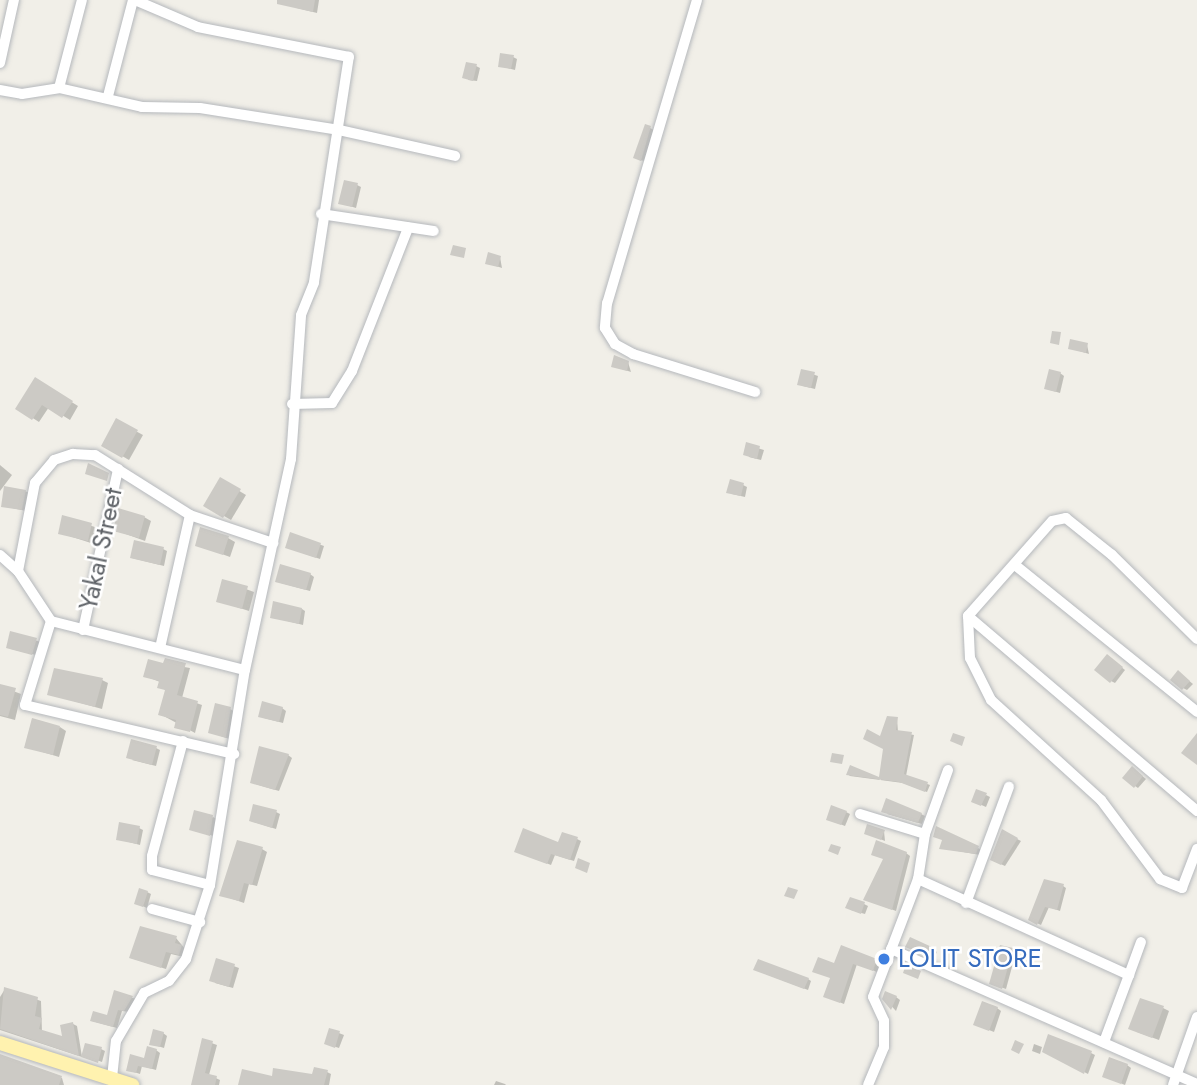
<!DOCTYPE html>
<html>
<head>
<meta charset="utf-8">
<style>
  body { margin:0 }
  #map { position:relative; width:1197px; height:1085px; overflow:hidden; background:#f1efe8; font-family:Jost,sans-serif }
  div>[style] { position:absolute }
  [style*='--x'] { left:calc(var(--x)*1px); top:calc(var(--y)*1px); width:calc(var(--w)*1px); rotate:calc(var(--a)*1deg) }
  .shadow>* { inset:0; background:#0003 }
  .building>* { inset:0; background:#cccac5 }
  .roads { filter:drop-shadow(0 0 2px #b5b8bc) drop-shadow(0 0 2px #b5b8bc) }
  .minor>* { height:10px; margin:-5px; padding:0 5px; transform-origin:5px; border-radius:5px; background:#fff }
  .major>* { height:14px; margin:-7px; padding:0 7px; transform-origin:7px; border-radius:7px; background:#fff2af }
  .dots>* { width:19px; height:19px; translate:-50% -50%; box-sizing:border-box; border:4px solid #fff; border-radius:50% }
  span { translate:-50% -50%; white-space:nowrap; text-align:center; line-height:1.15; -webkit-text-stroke:5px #fff; paint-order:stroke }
  .street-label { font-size:26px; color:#5f6368 }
  .shop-label { font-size:26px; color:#366cbe }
  .left { translate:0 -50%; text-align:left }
</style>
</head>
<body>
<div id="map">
  <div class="shadow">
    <i style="clip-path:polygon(294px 0,319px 0,317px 13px,297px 8px)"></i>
    <i style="clip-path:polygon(513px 57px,517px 59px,515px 70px,500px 66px)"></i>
    <i style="clip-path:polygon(476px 66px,480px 68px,477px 81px,468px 80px)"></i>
    <i style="clip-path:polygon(646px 126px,654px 130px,645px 161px,639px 160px)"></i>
    <i style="clip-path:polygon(357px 185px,361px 187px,356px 208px,340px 203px)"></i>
    <i style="clip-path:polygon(500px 257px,502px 268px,487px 263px)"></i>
    <i style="clip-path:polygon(1087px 345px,1089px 354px,1070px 348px)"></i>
    <i style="clip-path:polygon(628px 362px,631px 372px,613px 366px)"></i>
    <i style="clip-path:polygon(803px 371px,818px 376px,815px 389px,803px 386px)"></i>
    <i style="clip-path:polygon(1060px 373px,1064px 376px,1060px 393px,1050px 390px)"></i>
    <i style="clip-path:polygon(36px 380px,78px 406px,70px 420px,49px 407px,39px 422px,17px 408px)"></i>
    <i style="clip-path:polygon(117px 421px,143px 435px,129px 460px,103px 445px)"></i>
    <i style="clip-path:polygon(747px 445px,764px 450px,761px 460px,749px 457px)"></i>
    <i style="clip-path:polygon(0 465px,12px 475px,0 491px)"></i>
    <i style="clip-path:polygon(221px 480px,246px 495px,231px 520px,205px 505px)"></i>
    <i style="clip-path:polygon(743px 485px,747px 487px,745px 497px,732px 494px)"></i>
    <i style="clip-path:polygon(25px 491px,29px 493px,26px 511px,3px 506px)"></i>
    <i style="clip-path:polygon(64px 517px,98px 528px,94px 544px,60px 533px)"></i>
    <i style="clip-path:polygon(144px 517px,151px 521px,145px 541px,115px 530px)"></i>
    <i style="clip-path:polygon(291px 534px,324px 546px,320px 559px,291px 549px)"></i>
    <i style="clip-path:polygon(228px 538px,235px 542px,230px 557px,197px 545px)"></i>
    <i style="clip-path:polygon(163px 549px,167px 551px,164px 566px,132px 558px)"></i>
    <i style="clip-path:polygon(310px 574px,314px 577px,310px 591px,281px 583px)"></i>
    <i style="clip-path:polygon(224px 581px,254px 592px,249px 611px,218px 601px)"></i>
    <i style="clip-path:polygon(302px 609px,305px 611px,303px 625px,272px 617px)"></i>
    <i style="clip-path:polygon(11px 633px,41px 642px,36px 655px,11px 649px)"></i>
    <i style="clip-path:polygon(1111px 659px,1125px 670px,1115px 683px,1111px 681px)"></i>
    <i style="clip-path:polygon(149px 661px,190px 668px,182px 698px,202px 705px,195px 733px,160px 714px,166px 690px,159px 687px,160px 682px,145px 676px)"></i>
    <i style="clip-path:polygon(1182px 675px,1193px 684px,1187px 690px,1183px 688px)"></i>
    <i style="clip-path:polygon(102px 680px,108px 683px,102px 709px,49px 694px)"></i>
    <i style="clip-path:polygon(0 686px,21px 694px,15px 720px,0 716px)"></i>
    <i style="clip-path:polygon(282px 708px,286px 711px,283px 723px,264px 718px)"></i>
    <i style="clip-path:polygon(230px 709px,237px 713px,232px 740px,210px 732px)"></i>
    <i style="clip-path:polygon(897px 718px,898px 732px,914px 735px,906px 776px,930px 785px,927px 792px,903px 783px,850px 776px,848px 774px,851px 767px,881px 780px,885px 748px,881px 738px)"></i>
    <i style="clip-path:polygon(60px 727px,66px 731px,59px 757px,26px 747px)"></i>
    <i style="clip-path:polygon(156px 748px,160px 750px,156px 766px,132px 760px)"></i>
    <i style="clip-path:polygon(288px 755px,292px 758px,279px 791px,255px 784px)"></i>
    <i style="clip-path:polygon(1136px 771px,1146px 779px,1138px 788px,1135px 786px)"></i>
    <i style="clip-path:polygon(986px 795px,990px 797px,986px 807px,977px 803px)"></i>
    <i style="clip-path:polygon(276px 812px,280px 814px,276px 829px,251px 821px)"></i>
    <i style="clip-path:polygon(846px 812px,850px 814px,845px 826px,832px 821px)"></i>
    <i style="clip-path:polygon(887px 814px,921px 814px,925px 816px,922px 824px)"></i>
    <i style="clip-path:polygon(213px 817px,217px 819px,214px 836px,195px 831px)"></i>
    <i style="clip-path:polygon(139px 828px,143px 830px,140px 845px,118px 839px)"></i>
    <i style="clip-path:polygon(937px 828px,982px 850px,980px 855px,941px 848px,944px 840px)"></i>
    <i style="clip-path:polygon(884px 831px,885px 841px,870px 835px)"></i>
    <i style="clip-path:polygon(1003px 832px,1021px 841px,1005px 866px,992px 860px)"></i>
    <i style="clip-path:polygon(577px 839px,581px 841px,574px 861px,555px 855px,551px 865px,520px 853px)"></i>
    <i style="clip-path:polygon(262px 849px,267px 852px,257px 886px,249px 884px,244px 903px,221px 895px)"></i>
    <i style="clip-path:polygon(906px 853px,910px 856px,896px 911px,869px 901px,885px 859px)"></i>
    <i style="clip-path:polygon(1063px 886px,1066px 888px,1060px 911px,1049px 907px,1041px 925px,1030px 920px)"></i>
    <i style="clip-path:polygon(147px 892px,151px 894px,147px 908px,140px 905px)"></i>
    <i style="clip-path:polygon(864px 904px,868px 906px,865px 914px,851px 910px)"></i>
    <i style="clip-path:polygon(176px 938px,186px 950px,184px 957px,171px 954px,166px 969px,131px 958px)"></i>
    <i style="clip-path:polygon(911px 948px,933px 949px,937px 952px,934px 958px)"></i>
    <i style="clip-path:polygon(1012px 950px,1016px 952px,1006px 989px,995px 985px)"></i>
    <i style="clip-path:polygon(217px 960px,239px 968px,233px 988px,215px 983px)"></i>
    <i style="clip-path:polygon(876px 961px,880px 963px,877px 972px,857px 964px,844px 1004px,829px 998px,836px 965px)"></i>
    <i style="clip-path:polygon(758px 971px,808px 979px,811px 981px,808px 990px)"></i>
    <i style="clip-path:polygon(5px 989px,41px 1001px,42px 1032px,64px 1039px,73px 1024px,77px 1026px,82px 1057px,0 1030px,0 997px)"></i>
    <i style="clip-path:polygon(115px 992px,136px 999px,129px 1012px,122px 1011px,117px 1028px,92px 1021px,109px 1017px)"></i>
    <i style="clip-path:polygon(896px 997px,900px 1000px,896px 1011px,884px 998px)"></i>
    <i style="clip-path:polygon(997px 1008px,1001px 1011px,994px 1032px,979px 1026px)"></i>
    <i style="clip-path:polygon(1163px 1008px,1169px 1011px,1159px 1040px,1137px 1032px)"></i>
    <i style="clip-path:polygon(331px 1030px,344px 1035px,339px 1048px,330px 1045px)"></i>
    <i style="clip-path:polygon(163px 1033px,167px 1036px,164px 1048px,151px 1044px)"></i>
    <i style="clip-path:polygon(203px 1040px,217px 1045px,209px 1075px,220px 1080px,219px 1085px,193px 1085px)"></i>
    <i style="clip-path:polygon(1034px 1044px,1042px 1047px,1040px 1054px,1032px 1051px)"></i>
    <i style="clip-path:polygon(101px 1049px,105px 1051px,102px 1062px,85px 1056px)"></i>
    <i style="clip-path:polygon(156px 1050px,160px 1053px,156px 1070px,142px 1066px,140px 1074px,128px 1070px)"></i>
    <i style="clip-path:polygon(1044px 1051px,1091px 1053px,1095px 1055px,1088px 1074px)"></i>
    <i style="clip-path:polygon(0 1056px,62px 1078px,64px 1085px,0 1085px)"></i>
    <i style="clip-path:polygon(1127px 1065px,1131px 1068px,1125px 1085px,1108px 1078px)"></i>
    <i style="clip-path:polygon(327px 1072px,331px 1074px,329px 1085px,240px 1085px)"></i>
    <i style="clip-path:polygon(496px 1081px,505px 1084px,506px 1085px,494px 1085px)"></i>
  </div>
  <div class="building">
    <i style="clip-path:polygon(277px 0,315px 0,313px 12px,277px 4px)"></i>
    <i style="clip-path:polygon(500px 53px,514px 55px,511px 69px,498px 67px)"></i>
    <i style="clip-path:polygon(466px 62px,477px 64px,473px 81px,462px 78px)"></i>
    <i style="clip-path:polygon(645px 124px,651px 126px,641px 161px,633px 158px)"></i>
    <i style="clip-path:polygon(344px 180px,358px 183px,352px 207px,338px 204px)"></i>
    <i style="clip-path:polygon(453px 245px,466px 248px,464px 258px,450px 255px)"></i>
    <i style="clip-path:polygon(488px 252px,501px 256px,498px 267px,485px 264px)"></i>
    <i style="clip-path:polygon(1052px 331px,1061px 332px,1059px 345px,1050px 343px)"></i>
    <i style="clip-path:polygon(1070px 339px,1088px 343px,1086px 353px,1068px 349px)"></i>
    <i style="clip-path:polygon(614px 355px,629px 361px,627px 371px,611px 367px)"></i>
    <i style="clip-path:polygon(801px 369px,815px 372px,811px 388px,797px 385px)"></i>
    <i style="clip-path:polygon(1049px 369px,1061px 372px,1056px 392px,1044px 389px)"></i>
    <i style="clip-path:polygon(35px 377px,73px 401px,62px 418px,42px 405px,32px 420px,15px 409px)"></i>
    <i style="clip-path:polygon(116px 418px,138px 430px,122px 458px,101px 446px)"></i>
    <i style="clip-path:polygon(746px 442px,760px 446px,757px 459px,743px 455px)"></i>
    <i style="clip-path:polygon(88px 463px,109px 473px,107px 481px,85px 474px)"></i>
    <i style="clip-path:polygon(220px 477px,241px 489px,223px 518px,203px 506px)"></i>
    <i style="clip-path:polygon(730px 479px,744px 483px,741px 496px,726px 493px)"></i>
    <i style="clip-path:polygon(4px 486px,26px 490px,22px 510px,1px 507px)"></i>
    <i style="clip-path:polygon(118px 508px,145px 516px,139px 538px,113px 531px)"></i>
    <i style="clip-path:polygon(62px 515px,92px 523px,88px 541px,58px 534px)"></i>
    <i style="clip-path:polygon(200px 527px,229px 536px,223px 555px,195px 546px)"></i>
    <i style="clip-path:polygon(290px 532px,321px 543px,316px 558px,285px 548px)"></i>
    <i style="clip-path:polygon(134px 540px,164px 547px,160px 565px,130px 558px)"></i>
    <i style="clip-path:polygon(280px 564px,311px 573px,306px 590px,275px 582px)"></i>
    <i style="clip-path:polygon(222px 579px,248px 586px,242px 609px,216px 602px)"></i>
    <i style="clip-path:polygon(273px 601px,302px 608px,299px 624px,270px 618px)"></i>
    <i style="clip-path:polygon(10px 631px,37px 638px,32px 655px,6px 648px)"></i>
    <i style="clip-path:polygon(1107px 654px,1123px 667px,1110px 683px,1094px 670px)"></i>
    <i style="clip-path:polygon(165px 658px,186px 663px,177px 695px,198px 701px,190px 732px,174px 728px,176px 720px,158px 715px,165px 690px,157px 688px,159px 681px,143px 677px,148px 659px,163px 663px)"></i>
    <i style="clip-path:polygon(54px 668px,103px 678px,95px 707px,47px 695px)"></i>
    <i style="clip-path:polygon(1178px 670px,1190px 681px,1182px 690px,1170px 680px)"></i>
    <i style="clip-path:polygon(0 684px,16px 688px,8px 717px,0 715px)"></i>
    <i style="clip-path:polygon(262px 701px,283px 707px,279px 722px,258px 717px)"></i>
    <i style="clip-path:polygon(215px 703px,231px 707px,226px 738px,208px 733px)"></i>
    <i style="clip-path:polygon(887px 716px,898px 717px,896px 730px,912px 732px,904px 774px,928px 782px,925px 792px,899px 782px,846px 775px,850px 765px,879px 777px,883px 749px,863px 739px,867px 729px,880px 736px)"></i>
    <i style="clip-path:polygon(32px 718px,60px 726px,53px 755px,24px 748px)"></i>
    <i style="clip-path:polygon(953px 733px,965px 737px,962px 746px,950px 741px)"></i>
    <i style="clip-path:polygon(1197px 733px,1197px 765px,1181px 753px)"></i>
    <i style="clip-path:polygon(131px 739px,157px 746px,152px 765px,126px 758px)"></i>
    <i style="clip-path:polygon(259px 746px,289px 754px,275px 790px,250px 783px)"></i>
    <i style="clip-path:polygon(832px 753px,844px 755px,842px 764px,830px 762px)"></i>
    <i style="clip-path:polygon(1132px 766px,1143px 776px,1134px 788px,1122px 778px)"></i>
    <i style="clip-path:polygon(976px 789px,987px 793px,981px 806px,971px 802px)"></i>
    <i style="clip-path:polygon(886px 798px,922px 813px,918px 823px,881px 812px)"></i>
    <i style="clip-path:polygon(253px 804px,277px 810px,272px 828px,249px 821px)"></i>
    <i style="clip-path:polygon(831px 805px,847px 811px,841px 825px,826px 820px)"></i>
    <i style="clip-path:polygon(194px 810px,213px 815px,210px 836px,189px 830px)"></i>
    <i style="clip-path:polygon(119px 822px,140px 826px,137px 844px,116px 840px)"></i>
    <i style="clip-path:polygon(867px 824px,885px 830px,881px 840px,864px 834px)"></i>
    <i style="clip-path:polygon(936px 826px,979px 846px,976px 854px,939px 849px,942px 840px,933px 837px)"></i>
    <i style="clip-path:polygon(523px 828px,558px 842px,562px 832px,578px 837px,570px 860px,551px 854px,547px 864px,514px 852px)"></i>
    <i style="clip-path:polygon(1002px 829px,1018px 838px,1001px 865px,990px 860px)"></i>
    <i style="clip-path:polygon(237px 840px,263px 847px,252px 885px,244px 883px,239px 901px,219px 896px)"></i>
    <i style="clip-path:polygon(876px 840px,907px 852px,892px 910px,863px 900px,883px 859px,871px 855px)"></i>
    <i style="clip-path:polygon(831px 844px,841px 847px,838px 855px,828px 851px)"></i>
    <i style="clip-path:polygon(578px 858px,590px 863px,587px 873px,575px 868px)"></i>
    <i style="clip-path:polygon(1044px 879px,1064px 884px,1057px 910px,1045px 907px,1037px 925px,1028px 920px)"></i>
    <i style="clip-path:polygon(788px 887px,798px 890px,794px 899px,784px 896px)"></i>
    <i style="clip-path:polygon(139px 888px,148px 891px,143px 907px,134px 904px)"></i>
    <i style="clip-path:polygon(850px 897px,865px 902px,861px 914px,845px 908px)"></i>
    <i style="clip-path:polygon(140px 926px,177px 936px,175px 943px,182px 945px,179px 955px,166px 952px,161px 968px,129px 958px)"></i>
    <i style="clip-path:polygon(910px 937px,934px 948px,930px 957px,905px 947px)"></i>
    <i style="clip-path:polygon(841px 945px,877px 959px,873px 971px,853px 964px,840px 1003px,823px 997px,830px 978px,812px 972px,818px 957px,834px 963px)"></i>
    <i style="clip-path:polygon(1000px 945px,1013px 948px,1002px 989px,989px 984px)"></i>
    <i style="clip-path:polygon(216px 958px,235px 964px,229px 987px,209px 981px)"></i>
    <i style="clip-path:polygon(758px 959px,809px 978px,804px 989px,753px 970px)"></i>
    <i style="clip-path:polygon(906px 964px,921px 971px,918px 979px,903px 973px)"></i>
    <i style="clip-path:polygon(4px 987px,38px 997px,35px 1016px,42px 1018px,39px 1029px,62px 1036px,60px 1025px,73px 1022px,79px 1056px,0 1029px)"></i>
    <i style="clip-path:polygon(114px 990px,133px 996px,124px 1011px,118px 1010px,113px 1027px,90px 1021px,93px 1011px,107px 1015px)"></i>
    <i style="clip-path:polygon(885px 991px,897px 996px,891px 1010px,882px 999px)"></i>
    <i style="clip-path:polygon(1140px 998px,1164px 1006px,1152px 1038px,1128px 1029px)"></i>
    <i style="clip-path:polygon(982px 1001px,998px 1007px,989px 1031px,973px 1025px)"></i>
    <i style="clip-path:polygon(329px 1028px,340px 1031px,335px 1048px,324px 1044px)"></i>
    <i style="clip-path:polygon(153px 1029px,164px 1032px,160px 1047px,149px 1045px)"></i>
    <i style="clip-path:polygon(1048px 1034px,1092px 1051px,1084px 1074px,1042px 1052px)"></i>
    <i style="clip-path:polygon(202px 1038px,213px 1041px,205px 1073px,217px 1076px,215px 1085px,191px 1085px)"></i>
    <i style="clip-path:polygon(1015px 1040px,1024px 1044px,1019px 1054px,1011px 1050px)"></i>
    <i style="clip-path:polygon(85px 1043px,102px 1047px,98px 1063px,81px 1057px)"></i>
    <i style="clip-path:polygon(147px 1046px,157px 1049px,152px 1069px,138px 1066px,136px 1073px,126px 1071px,130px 1054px,144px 1058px)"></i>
    <i style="clip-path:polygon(0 1054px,62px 1076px,59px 1085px,0 1085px)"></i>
    <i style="clip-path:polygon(1109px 1057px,1128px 1064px,1121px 1084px,1102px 1077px)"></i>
    <i style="clip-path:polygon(314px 1067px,328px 1070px,324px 1085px,238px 1085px,242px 1069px,272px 1076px,273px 1068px,312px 1074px)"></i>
  </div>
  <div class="roads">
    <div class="minor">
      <i style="--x:697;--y:0;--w:316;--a:106.5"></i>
      <i style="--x:607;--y:303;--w:25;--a:95"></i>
      <i style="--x:605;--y:328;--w:19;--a:58"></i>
      <i style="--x:615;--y:344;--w:21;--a:29"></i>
      <i style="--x:633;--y:354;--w:128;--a:17.3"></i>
      <i style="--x:0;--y:63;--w:65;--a:-77.5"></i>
      <i style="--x:59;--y:88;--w:91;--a:-75.4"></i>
      <i style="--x:0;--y:90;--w:22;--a:10"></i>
      <i style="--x:22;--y:94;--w:37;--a:-9"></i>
      <i style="--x:59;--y:88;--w:85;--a:12.9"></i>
      <i style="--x:142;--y:107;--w:58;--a:1"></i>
      <i style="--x:200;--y:108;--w:141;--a:9"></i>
      <i style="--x:339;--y:130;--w:119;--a:12.6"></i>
      <i style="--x:108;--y:96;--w:99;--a:-75.4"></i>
      <i style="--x:321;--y:214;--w:114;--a:8.6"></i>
      <i style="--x:292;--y:404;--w:40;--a:-1.4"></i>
      <i style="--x:332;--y:403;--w:38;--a:-58"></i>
      <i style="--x:352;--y:371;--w:154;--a:-68.6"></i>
      <i style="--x:0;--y:555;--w:24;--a:42"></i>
      <i style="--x:18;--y:571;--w:60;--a:56.6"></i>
      <i style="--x:51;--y:621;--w:200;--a:14.2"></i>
      <i style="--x:1015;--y:565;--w:234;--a:38.9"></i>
      <i style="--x:18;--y:571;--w:90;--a:-79.1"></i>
      <i style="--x:35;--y:483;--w:30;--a:-50"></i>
      <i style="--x:54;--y:460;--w:20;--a:-18"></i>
      <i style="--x:73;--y:454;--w:22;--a:3"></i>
      <i style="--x:95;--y:455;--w:112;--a:32.3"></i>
      <i style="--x:190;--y:515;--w:88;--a:18.6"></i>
      <i style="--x:968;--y:616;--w:301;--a:40.4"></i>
      <i style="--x:51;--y:621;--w:88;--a:107.2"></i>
      <i style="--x:25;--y:705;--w:215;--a:13.2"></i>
      <i style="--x:83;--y:630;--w:165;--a:-77.7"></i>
      <i style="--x:1197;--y:639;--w:120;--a:-135.3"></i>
      <i style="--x:1112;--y:555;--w:59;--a:-141.2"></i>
      <i style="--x:1066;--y:518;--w:14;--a:168"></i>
      <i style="--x:1052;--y:521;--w:127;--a:131.5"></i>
      <i style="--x:968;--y:616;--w:42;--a:87.3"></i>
      <i style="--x:970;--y:658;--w:47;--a:63.4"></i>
      <i style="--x:991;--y:700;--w:149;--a:42.3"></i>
      <i style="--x:1101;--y:800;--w:99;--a:53.2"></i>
      <i style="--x:1160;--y:879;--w:24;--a:22"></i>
      <i style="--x:1182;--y:888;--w:42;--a:-69"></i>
      <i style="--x:160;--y:648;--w:136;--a:-77.3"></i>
      <i style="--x:183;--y:741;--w:119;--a:105.1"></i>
      <i style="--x:152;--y:856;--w:14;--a:90"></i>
      <i style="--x:152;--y:870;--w:60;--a:14.5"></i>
      <i style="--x:860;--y:814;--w:68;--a:17.1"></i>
      <i style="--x:925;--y:834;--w:46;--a:98.8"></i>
      <i style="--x:918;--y:879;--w:126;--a:110.9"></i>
      <i style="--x:873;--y:997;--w:26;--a:65"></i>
      <i style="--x:884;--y:1021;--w:26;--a:90"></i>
      <i style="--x:884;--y:1047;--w:41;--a:112.8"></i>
      <i style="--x:925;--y:834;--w:68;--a:-70.2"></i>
      <i style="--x:918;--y:879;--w:232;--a:24.5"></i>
      <i style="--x:1129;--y:975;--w:72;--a:110.5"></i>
      <i style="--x:966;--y:903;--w:124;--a:-69.7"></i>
      <i style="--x:152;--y:909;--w:50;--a:15.2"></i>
      <i style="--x:891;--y:949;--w:334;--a:23.8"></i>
      <i style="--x:1129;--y:975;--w:35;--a:-70"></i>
      <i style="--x:112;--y:1078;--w:37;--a:-84"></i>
      <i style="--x:116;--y:1041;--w:56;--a:-59.7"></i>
      <i style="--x:144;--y:993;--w:28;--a:-26"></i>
      <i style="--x:169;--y:981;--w:28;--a:-52"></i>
      <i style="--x:186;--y:959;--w:78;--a:-72"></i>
      <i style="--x:210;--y:885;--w:218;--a:-80.8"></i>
      <i style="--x:245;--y:670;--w:216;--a:-77.7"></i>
      <i style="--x:291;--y:459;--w:144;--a:-86"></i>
      <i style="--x:301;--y:315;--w:35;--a:-68"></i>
      <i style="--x:314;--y:282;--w:228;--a:-81.2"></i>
      <i style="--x:349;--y:57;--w:154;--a:-168.8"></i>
      <i style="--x:198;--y:27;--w:69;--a:-156.8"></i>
      <i style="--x:1173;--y:1085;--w:72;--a:-70.6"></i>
    </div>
    <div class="major">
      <i style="--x:0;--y:1043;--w:139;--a:17.7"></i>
    </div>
  </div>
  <div class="dots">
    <i style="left:884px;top:959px;background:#3f7fe0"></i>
  </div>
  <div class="street-label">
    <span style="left:101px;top:549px;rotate:-78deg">Yakal Street</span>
  </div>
  <div class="shop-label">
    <span class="left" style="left:898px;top:959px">LOLIT STORE</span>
  </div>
</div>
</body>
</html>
